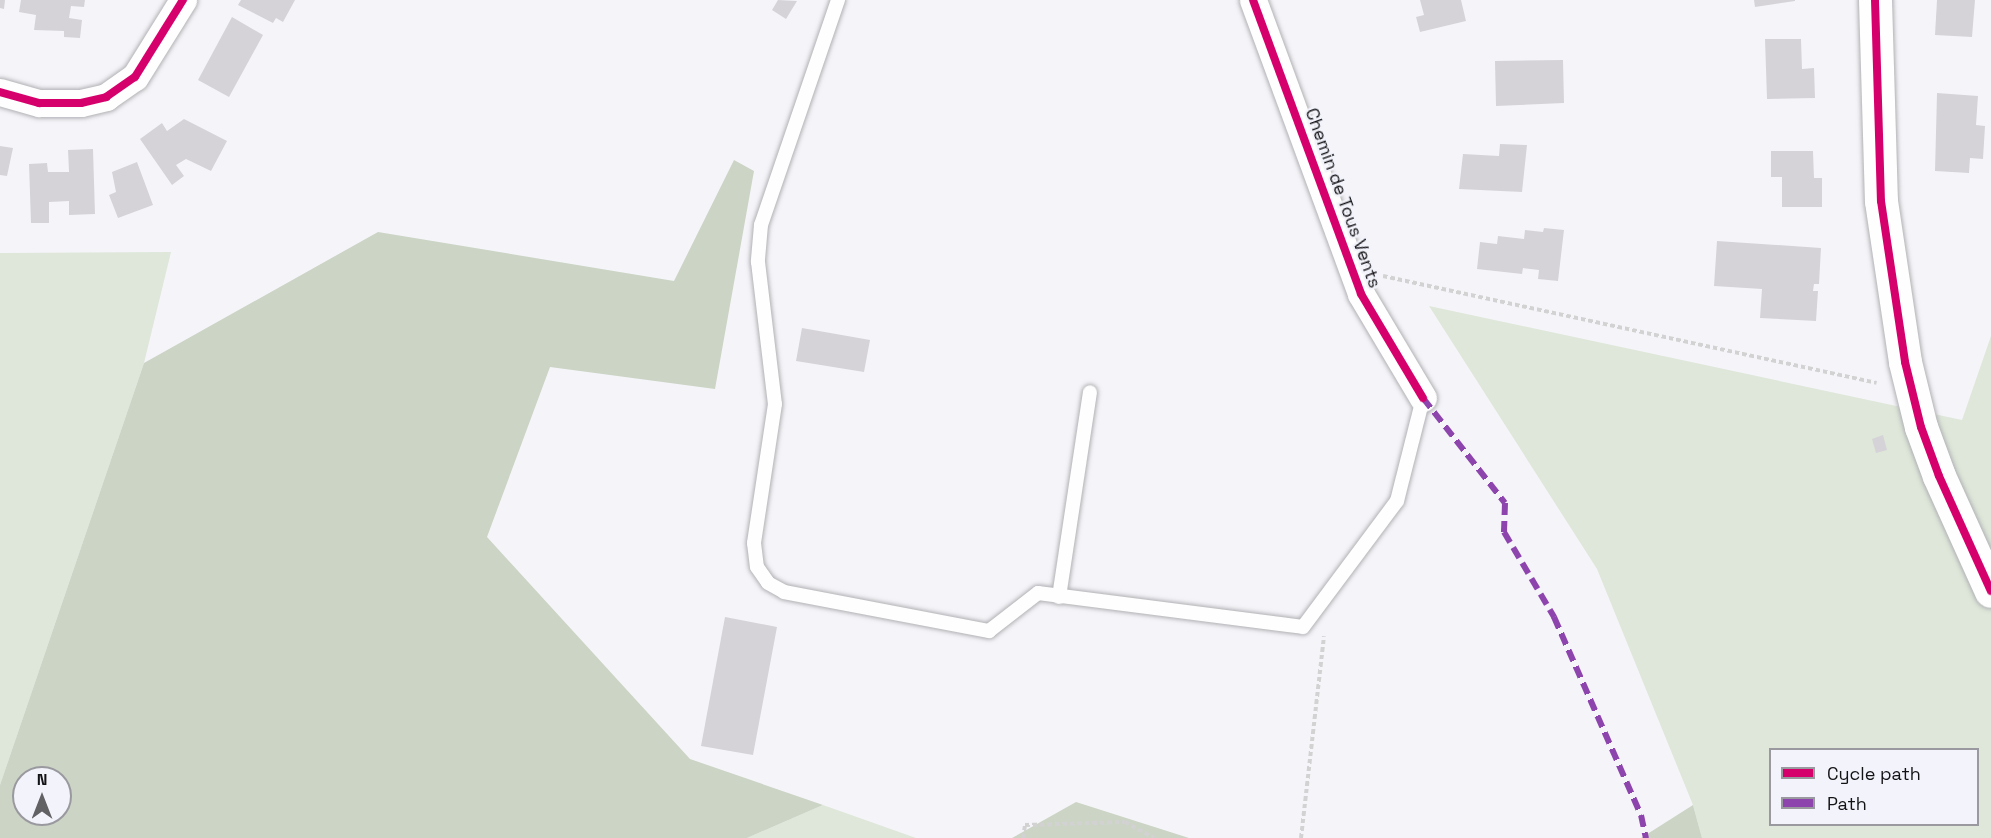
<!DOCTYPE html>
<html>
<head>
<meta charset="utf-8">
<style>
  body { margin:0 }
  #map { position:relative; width:1991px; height:838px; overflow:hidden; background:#f5f5f9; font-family:"Space Grotesk",sans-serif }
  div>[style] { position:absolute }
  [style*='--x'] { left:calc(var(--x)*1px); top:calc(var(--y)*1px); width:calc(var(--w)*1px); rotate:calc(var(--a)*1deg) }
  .green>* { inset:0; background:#dee7d9 }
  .forest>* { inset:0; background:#cbd4c5 }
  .building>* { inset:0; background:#d5d3d7 }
  .path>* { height:4px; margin-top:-2px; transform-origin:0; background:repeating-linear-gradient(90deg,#d2d2d3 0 4.5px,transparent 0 7.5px) }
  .roads { filter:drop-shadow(0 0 2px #b1b1b5) drop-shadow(0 0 2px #b1b1b5) }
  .service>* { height:14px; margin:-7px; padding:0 7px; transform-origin:7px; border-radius:7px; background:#fefefe }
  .minor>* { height:27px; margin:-13.5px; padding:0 13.5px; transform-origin:13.5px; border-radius:13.5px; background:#fefefe }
  .tertiary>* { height:33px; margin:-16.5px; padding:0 16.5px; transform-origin:16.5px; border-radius:16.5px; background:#fefefe }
  .quiet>* { height:6px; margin-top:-3px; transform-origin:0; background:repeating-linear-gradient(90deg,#8e44ad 0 12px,transparent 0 18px) }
  .cycleway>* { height:8px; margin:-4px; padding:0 4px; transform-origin:4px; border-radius:4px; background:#d6006c }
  span { translate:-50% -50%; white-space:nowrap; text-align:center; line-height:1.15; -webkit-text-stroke:4.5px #f3f3fb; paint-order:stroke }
  .street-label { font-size:18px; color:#131316 }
  .legend { position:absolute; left:1769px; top:748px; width:210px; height:78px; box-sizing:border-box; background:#f3f3fb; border:2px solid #99999f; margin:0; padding:8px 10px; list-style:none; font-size:18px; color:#131316 }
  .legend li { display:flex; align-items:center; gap:12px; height:30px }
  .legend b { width:30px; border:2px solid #99999f }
  .north { position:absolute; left:12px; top:766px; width:60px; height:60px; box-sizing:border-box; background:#f3f3fb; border:2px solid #99999f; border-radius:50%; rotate:0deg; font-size:16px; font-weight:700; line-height:24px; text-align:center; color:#131316 }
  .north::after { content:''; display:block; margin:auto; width:21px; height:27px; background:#626265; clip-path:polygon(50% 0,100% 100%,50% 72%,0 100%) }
</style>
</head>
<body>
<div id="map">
  <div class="green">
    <i style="clip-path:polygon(171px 252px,144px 363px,0 785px,0 253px)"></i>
    <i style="clip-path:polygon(evenodd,1429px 306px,1962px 420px,1991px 336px,1991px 838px,1702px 838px,1693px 805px,1597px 569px,1429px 306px,1770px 750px,1978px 750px,1978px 824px,1770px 824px,1770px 750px)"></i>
    <i style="clip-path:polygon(823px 805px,916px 838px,747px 838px)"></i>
  </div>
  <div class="forest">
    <i style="clip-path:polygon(evenodd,734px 160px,754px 171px,715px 389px,550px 367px,487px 537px,690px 759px,823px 805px,747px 838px,0 838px,0 785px,144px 363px,378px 232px,674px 281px,734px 160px,24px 778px,60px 778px,60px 814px,24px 814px,24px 778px)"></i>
    <i style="clip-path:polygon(1076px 802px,1189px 838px,1012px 838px)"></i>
    <i style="clip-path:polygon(1693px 805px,1702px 838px,1641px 838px)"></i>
  </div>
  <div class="building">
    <i style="clip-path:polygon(0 0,5px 0,4px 9px,0 8px)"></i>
    <i style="clip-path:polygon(21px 0,85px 0,84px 7px,71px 6px,69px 18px,82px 20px,80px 38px,64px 37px,64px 31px,34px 30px,36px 15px,19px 12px)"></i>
    <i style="clip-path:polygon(241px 0,295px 0,283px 22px,276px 18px,273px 23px,238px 5px)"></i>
    <i style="clip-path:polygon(778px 0,797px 1px,786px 19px,772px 10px)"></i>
    <i style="clip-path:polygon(1420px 0,1461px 0,1466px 21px,1420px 32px,1416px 17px,1424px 15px)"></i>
    <i style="clip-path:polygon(1754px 0,1795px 0,1795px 1px,1755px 7px)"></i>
    <i style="clip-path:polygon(1937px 0,1975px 0,1972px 37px,1935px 35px)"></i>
    <i style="clip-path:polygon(232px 17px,263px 35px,229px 97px,198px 80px)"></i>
    <i style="clip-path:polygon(1765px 39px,1801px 39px,1802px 69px,1814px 68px,1815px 98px,1767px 99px)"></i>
    <i style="clip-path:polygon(1563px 60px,1564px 103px,1496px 106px,1495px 61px)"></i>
    <i style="clip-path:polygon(1937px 93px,1978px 96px,1976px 125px,1985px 126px,1983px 159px,1970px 158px,1969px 173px,1935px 171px)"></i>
    <i style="clip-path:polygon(184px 119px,227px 141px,211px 171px,186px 159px,176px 165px,184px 176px,172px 185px,140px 139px,162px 123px,167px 131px)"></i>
    <i style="clip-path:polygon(1500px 144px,1527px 145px,1522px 192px,1459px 189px,1463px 154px,1499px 156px)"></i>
    <i style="clip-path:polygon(0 146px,13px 148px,7px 176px,0 175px)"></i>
    <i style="clip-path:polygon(93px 149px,95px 214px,69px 215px,69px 201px,49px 202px,49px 223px,31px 223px,29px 164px,47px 163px,48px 172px,69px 172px,68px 150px)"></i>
    <i style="clip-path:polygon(1771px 151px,1813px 151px,1814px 178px,1822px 178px,1822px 207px,1782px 207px,1782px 177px,1771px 177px)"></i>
    <i style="clip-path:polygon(137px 162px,153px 205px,118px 218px,109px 195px,116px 192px,112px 172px)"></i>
    <i style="clip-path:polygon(1544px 228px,1564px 230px,1558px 281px,1538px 279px,1539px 270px,1523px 268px,1522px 274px,1477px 269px,1480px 242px,1497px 244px,1498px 236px,1524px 239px,1525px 230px,1543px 232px)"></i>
    <i style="clip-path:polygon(1717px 241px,1821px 248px,1819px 284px,1814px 284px,1813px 291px,1818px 291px,1816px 321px,1760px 318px,1762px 289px,1714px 286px)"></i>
    <i style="clip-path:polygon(802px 328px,870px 340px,864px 372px,796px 361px)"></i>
    <i style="clip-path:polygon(1883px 435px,1887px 450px,1876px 453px,1872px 439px)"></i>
    <i style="clip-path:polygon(725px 617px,777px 627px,753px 755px,701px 746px)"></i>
  </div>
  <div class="path">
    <i style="--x:1383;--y:276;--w:505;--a:12.22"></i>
    <i style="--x:1023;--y:838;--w:13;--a:-81"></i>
    <i style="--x:1025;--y:825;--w:100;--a:-1.7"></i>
    <i style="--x:1125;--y:822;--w:33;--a:29"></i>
    <i style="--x:1301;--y:838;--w:203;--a:-83.5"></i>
  </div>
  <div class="roads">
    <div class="service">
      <i style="--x:838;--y:0;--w:238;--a:108.9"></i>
      <i style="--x:761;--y:225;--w:37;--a:95"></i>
      <i style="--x:758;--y:262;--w:143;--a:83.2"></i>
      <i style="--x:775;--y:404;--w:141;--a:98.6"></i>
      <i style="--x:754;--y:543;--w:24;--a:83"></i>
      <i style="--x:757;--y:567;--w:19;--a:55"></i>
      <i style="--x:768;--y:583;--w:18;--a:29"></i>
      <i style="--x:784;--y:592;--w:209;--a:10.8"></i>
      <i style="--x:989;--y:631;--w:62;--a:-37.8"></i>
      <i style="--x:1038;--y:593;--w:267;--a:7.3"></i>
      <i style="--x:1303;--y:627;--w:157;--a:-53.3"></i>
      <i style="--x:1397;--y:501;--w:106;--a:-75.8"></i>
      <i style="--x:1059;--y:597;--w:207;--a:-81.4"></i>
    </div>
    <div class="minor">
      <i style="--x:1253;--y:0;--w:313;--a:69.8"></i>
      <i style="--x:1361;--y:294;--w:121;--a:59.2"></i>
      <i style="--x:0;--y:92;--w:41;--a:15.8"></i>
      <i style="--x:39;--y:103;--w:42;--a:0"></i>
      <i style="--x:81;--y:103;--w:26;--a:-13"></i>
      <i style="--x:106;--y:97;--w:35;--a:-35"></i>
      <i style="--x:135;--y:77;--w:91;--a:-58.1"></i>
    </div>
    <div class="tertiary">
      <i style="--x:1875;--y:0;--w:201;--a:88.3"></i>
      <i style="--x:1881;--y:201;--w:163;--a:81.5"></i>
      <i style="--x:1905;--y:362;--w:67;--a:76.2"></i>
      <i style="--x:1921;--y:427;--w:52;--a:69.8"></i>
      <i style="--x:1939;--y:476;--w:126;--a:65.7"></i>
    </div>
  </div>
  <div class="quiet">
    <i style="--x:1423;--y:398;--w:133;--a:52"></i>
    <i style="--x:1505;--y:503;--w:29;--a:92"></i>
    <i style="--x:1504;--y:532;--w:99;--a:59.5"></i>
    <i style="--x:1554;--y:617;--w:216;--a:66.3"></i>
    <i style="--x:1641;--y:815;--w:24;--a:78"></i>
  </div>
  <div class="cycleway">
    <i style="--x:1253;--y:0;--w:313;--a:69.8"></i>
    <i style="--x:1361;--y:294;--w:121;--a:59.2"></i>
    <i style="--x:1875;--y:0;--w:201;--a:88.3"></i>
    <i style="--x:1881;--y:201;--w:163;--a:81.5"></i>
    <i style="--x:1905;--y:362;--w:67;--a:76.2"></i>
    <i style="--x:1921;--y:427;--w:52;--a:69.8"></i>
    <i style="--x:1939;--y:476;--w:126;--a:65.7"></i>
    <i style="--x:0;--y:92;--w:41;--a:15.8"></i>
    <i style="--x:39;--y:103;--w:42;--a:0"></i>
    <i style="--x:81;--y:103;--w:26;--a:-13"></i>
    <i style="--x:106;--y:97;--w:35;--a:-35"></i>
    <i style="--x:135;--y:77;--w:91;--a:-58.1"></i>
  </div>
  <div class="street-label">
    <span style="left:1343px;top:198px;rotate:70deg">Chemin de Tous Vents</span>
  </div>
  <ul class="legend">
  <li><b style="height:8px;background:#d6006c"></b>Cycle path</li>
  <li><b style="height:8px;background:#8e44ad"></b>Path</li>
  </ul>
  <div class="north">N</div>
</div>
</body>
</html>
